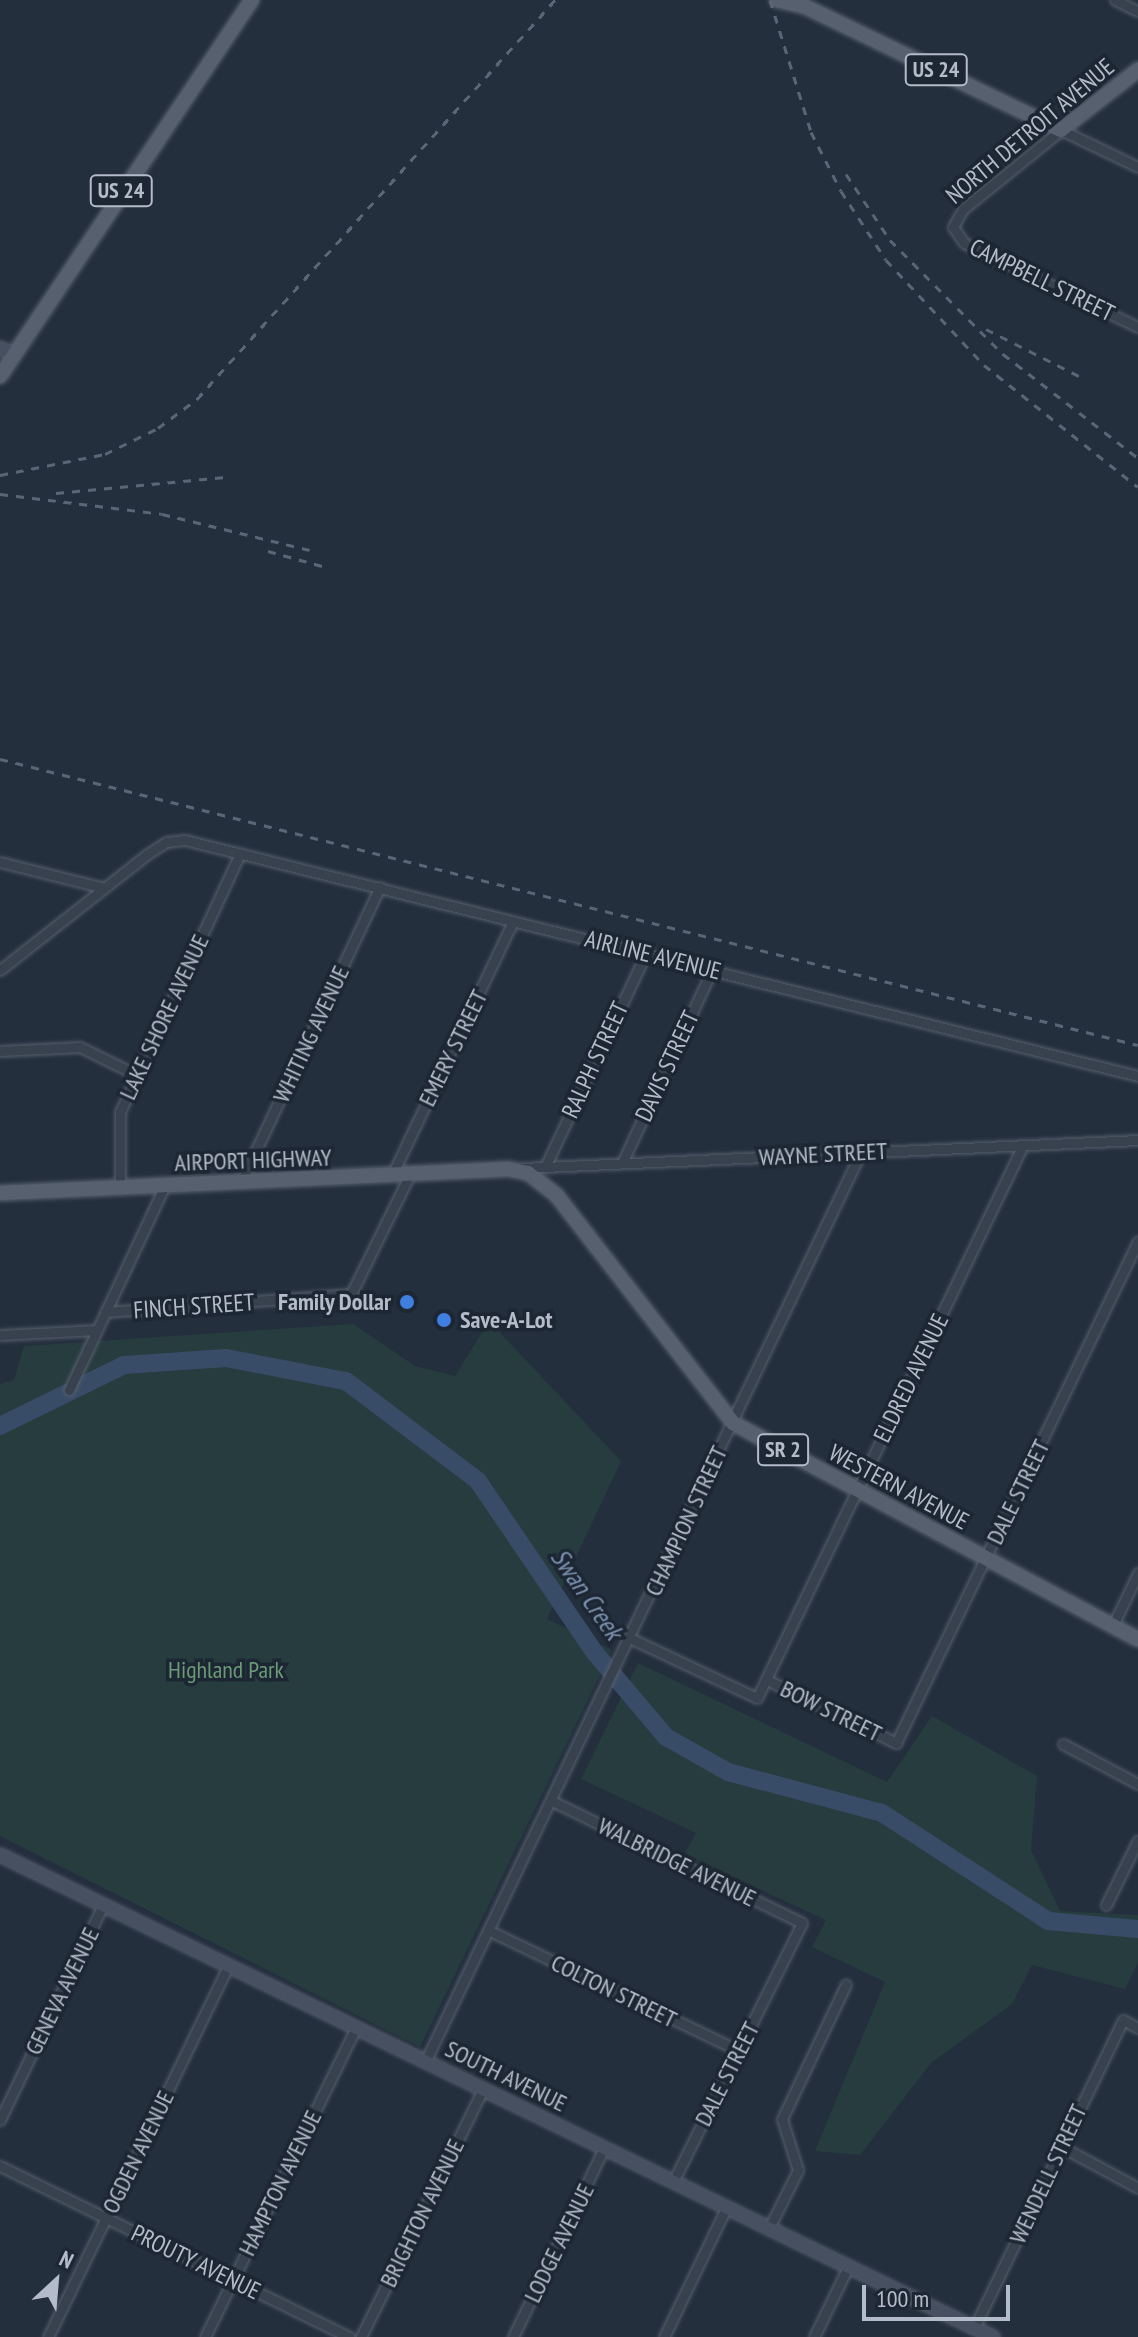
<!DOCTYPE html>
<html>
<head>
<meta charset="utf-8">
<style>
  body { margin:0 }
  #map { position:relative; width:1138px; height:2337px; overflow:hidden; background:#242f3e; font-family:"PT Sans Narrow",sans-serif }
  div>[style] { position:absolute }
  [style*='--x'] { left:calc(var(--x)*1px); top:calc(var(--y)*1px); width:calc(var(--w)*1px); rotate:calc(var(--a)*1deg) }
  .green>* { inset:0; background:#263c3f }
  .river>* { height:18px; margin:-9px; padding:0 9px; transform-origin:9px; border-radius:9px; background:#394c67 }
  .roads { filter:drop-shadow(0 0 2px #565f6c) drop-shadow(0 0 2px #565f6c) }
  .street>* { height:9px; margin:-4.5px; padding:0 4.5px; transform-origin:4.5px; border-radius:4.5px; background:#38414e }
  .secondary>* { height:12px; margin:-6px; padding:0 6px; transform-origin:6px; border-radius:6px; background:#465061 }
  .primary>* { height:14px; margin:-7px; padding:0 7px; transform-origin:7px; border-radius:7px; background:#56606e }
  .rail>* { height:3px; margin-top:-1.5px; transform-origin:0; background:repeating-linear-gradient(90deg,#5a6575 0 8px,transparent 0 16px) }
  .dots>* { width:22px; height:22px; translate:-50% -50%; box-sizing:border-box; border:4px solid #1d2633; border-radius:50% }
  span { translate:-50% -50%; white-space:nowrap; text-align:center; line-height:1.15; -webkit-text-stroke:7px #1d2633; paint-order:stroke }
  .shield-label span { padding:2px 6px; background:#1d2633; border:2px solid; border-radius:6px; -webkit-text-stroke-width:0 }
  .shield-label { font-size:22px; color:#b4bcc9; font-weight:700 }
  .street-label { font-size:24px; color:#b4bcc9 }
  .poi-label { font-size:24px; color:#b4bcc9; font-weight:700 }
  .right { translate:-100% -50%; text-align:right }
  .left { translate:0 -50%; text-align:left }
  .park-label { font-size:24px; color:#6b9a76 }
  .water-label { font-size:26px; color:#7c92b1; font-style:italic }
  .north { position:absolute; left:16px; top:2241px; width:80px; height:80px; -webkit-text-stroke:6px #1d2633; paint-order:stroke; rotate:26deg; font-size:22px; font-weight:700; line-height:32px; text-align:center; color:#b4bcc9 }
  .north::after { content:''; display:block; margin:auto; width:28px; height:36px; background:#b4bcc9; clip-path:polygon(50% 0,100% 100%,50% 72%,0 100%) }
  .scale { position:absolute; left:862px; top:2285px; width:148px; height:36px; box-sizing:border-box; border:4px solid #b4bcc9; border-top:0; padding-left:10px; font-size:24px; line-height:28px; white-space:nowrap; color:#b4bcc9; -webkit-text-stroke:6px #1d2633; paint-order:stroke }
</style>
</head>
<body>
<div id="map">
  <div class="green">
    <i style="clip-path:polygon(489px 1321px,621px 1461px,547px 1619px,612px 1650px,420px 2047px,0 1836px,0 1384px,14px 1380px,24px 1346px,353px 1324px,415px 1366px,455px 1376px)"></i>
    <i style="clip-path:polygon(638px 1663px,887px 1782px,932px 1716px,1037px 1776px,1031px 1850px,1060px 1911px,1138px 1915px,1138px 1962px,1125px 1989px,1032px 1965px,1012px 2004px,931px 2063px,860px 2155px,815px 2151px,885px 1982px,812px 1947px,826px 1920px,684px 1855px,696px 1833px,581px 1779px)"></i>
  </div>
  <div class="river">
    <i style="--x:0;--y:1426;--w:138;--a:-26.2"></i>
    <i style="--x:124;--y:1365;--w:102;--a:-3.9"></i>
    <i style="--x:226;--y:1358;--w:122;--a:10.9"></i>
    <i style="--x:346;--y:1381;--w:166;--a:37.1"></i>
    <i style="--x:478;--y:1481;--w:208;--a:55.8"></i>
    <i style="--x:595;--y:1653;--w:110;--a:49.8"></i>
    <i style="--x:666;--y:1737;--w:71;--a:29.4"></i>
    <i style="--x:728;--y:1772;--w:159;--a:14.9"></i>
    <i style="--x:882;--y:1813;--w:198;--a:33"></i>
    <i style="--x:1048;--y:1921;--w:90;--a:5.1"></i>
  </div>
  <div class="roads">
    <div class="street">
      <i style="--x:1115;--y:0;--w:25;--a:26"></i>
      <i style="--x:1138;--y:167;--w:85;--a:-154.3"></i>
      <i style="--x:1061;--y:130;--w:126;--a:141.1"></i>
      <i style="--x:963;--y:209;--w:21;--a:119"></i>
      <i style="--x:953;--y:227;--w:19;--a:55"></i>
      <i style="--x:964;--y:243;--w:193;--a:25.8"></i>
      <i style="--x:0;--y:862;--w:107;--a:14"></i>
      <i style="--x:0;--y:970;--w:186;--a:-38.2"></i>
      <i style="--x:146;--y:855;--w:24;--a:-33"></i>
      <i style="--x:166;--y:842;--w:19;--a:-6"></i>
      <i style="--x:185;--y:840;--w:982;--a:13.91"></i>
      <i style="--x:0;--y:1051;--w:80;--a:-2.9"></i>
      <i style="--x:80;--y:1047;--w:64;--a:26.2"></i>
      <i style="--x:622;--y:1163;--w:213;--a:-65"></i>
      <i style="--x:545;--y:1167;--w:237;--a:-64.7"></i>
      <i style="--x:522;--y:1168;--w:617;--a:-2.6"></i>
      <i style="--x:392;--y:1175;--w:281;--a:-64.5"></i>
      <i style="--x:241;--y:1182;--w:326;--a:-64.8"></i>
      <i style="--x:120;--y:1187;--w:75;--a:-90"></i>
      <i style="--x:120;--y:1112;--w:285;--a:-65.1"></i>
      <i style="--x:105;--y:1312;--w:247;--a:-4.2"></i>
      <i style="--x:351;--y:1294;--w:134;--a:-63.8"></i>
      <i style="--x:0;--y:1335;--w:97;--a:-3"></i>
      <i style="--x:69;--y:1390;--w:226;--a:-64.9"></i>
      <i style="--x:1113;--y:1625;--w:58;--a:-64.3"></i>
      <i style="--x:630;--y:1638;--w:140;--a:25.3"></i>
      <i style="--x:757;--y:1698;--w:614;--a:-64.31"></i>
      <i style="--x:767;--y:1680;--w:144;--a:26"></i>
      <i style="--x:896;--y:1743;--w:557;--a:-64.26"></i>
      <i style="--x:1063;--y:1744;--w:85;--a:28.1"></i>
      <i style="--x:552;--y:1801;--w:278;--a:26"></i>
      <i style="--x:802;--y:1923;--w:289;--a:116.5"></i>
      <i style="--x:1106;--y:1905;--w:72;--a:-63.8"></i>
      <i style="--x:490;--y:1931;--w:276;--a:25.7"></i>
      <i style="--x:425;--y:2062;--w:1009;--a:-64.4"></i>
      <i style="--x:0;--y:2120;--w:238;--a:-64.4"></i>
      <i style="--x:1062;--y:2147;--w:86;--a:28.3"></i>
      <i style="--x:0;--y:2166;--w:389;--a:26.1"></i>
      <i style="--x:769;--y:2228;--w:65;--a:-63.4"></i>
      <i style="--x:798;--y:2170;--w:53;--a:-107.4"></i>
      <i style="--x:782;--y:2119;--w:149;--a:-64.6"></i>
      <i style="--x:974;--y:2328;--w:342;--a:-64.2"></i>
      <i style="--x:1123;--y:2020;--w:17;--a:28"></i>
      <i style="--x:48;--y:2337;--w:412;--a:-64.1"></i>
      <i style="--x:205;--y:2337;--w:344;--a:-64"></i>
      <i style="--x:361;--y:2337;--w:276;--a:-63.8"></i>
      <i style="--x:513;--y:2337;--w:210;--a:-64.3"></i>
      <i style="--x:664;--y:2337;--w:143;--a:-64.3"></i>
      <i style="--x:814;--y:2337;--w:78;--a:-64.1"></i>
    </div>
    <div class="secondary">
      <i style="--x:0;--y:348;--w:17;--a:25"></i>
      <i style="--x:0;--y:1855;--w:1104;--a:25.89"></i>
    </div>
    <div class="primary">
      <i style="--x:777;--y:0;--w:28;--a:13"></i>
      <i style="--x:804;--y:6;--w:285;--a:25.8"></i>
      <i style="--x:1061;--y:130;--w:98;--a:-37.9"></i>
      <i style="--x:0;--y:376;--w:453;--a:-56.2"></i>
      <i style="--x:0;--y:1193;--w:509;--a:-2.7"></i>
      <i style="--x:508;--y:1169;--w:20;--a:11"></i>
      <i style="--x:528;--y:1173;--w:37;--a:38"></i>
      <i style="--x:557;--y:1196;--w:287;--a:52.2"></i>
      <i style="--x:733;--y:1423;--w:459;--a:28.1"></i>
    </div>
  </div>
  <div class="rail">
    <i style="--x:770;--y:0;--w:138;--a:72.7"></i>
    <i style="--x:811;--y:132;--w:66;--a:63"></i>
    <i style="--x:841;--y:191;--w:82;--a:56.9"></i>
    <i style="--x:886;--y:260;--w:144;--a:47"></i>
    <i style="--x:984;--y:365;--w:196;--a:38.4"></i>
    <i style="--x:846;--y:174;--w:79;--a:56.3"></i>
    <i style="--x:890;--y:240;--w:161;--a:45.3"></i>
    <i style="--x:1003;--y:354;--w:170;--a:37.6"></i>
    <i style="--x:986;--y:329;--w:111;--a:26.8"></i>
    <i style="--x:0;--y:475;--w:107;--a:-11.3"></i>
    <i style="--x:105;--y:454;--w:59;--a:-26.1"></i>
    <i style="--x:158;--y:428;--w:49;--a:-36.6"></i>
    <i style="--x:197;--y:399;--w:536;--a:-48.1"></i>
    <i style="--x:56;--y:493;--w:170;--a:-5.4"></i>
    <i style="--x:0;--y:494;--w:163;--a:7"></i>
    <i style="--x:162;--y:514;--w:152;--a:13.7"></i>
    <i style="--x:268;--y:551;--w:56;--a:15.5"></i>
    <i style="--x:0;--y:759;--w:1173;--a:14.11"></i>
  </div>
  <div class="dots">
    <i style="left:407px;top:1302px;background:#3f7fe0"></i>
    <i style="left:444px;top:1320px;background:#3f7fe0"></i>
  </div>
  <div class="shield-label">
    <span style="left:936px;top:70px">US 24</span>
    <span style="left:121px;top:191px">US 24</span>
    <span style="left:783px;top:1450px">SR 2</span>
  </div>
  <div class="street-label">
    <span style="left:1030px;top:131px;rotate:-40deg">NORTH DETROIT AVENUE</span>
    <span style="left:1042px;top:280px;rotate:26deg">CAMPBELL STREET</span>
    <span style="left:653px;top:955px;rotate:14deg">AIRLINE AVENUE</span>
    <span style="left:164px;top:1017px;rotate:-65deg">LAKE SHORE AVENUE</span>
    <span style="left:311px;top:1034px;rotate:-65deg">WHITING AVENUE</span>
    <span style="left:453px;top:1048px;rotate:-64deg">EMERY STREET</span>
    <span style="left:595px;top:1060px;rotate:-65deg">RALPH STREET</span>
    <span style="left:667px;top:1066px;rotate:-65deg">DAVIS STREET</span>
    <span style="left:823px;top:1154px;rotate:-3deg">WAYNE STREET</span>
    <span style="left:253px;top:1160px;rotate:-2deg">AIRPORT HIGHWAY</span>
    <span style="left:194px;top:1306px;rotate:-4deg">FINCH STREET</span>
    <span style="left:911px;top:1378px;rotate:-64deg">ELDRED AVENUE</span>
    <span style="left:899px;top:1487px;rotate:28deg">WESTERN AVENUE</span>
    <span style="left:1018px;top:1492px;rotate:-64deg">DALE STREET</span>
    <span style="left:686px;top:1521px;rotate:-65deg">CHAMPION STREET</span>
    <span style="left:831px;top:1711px;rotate:26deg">BOW STREET</span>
    <span style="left:677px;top:1862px;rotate:26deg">WALBRIDGE AVENUE</span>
    <span style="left:62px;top:1991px;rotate:-64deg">GENEVA AVENUE</span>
    <span style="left:614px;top:1991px;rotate:26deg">COLTON STREET</span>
    <span style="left:727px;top:2074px;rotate:-63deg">DALE STREET</span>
    <span style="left:506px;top:2076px;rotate:26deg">SOUTH AVENUE</span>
    <span style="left:138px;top:2152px;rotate:-64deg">OGDEN AVENUE</span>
    <span style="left:1048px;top:2174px;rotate:-65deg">WENDELL STREET</span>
    <span style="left:280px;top:2183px;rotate:-64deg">HAMPTON AVENUE</span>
    <span style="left:422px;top:2213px;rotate:-64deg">BRIGHTON AVENUE</span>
    <span style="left:559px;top:2243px;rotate:-64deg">LODGE AVENUE</span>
    <span style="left:196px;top:2262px;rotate:26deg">PROUTY AVENUE</span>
  </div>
  <div class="poi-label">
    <span class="right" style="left:391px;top:1302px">Family Dollar</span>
    <span class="left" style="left:460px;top:1320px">Save-A-Lot</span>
  </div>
  <div class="park-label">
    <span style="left:226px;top:1670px">Highland Park</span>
  </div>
  <div class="water-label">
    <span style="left:587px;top:1594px;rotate:55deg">Swan Creek</span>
  </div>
  <div class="north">N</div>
  <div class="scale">100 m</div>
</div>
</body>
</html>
